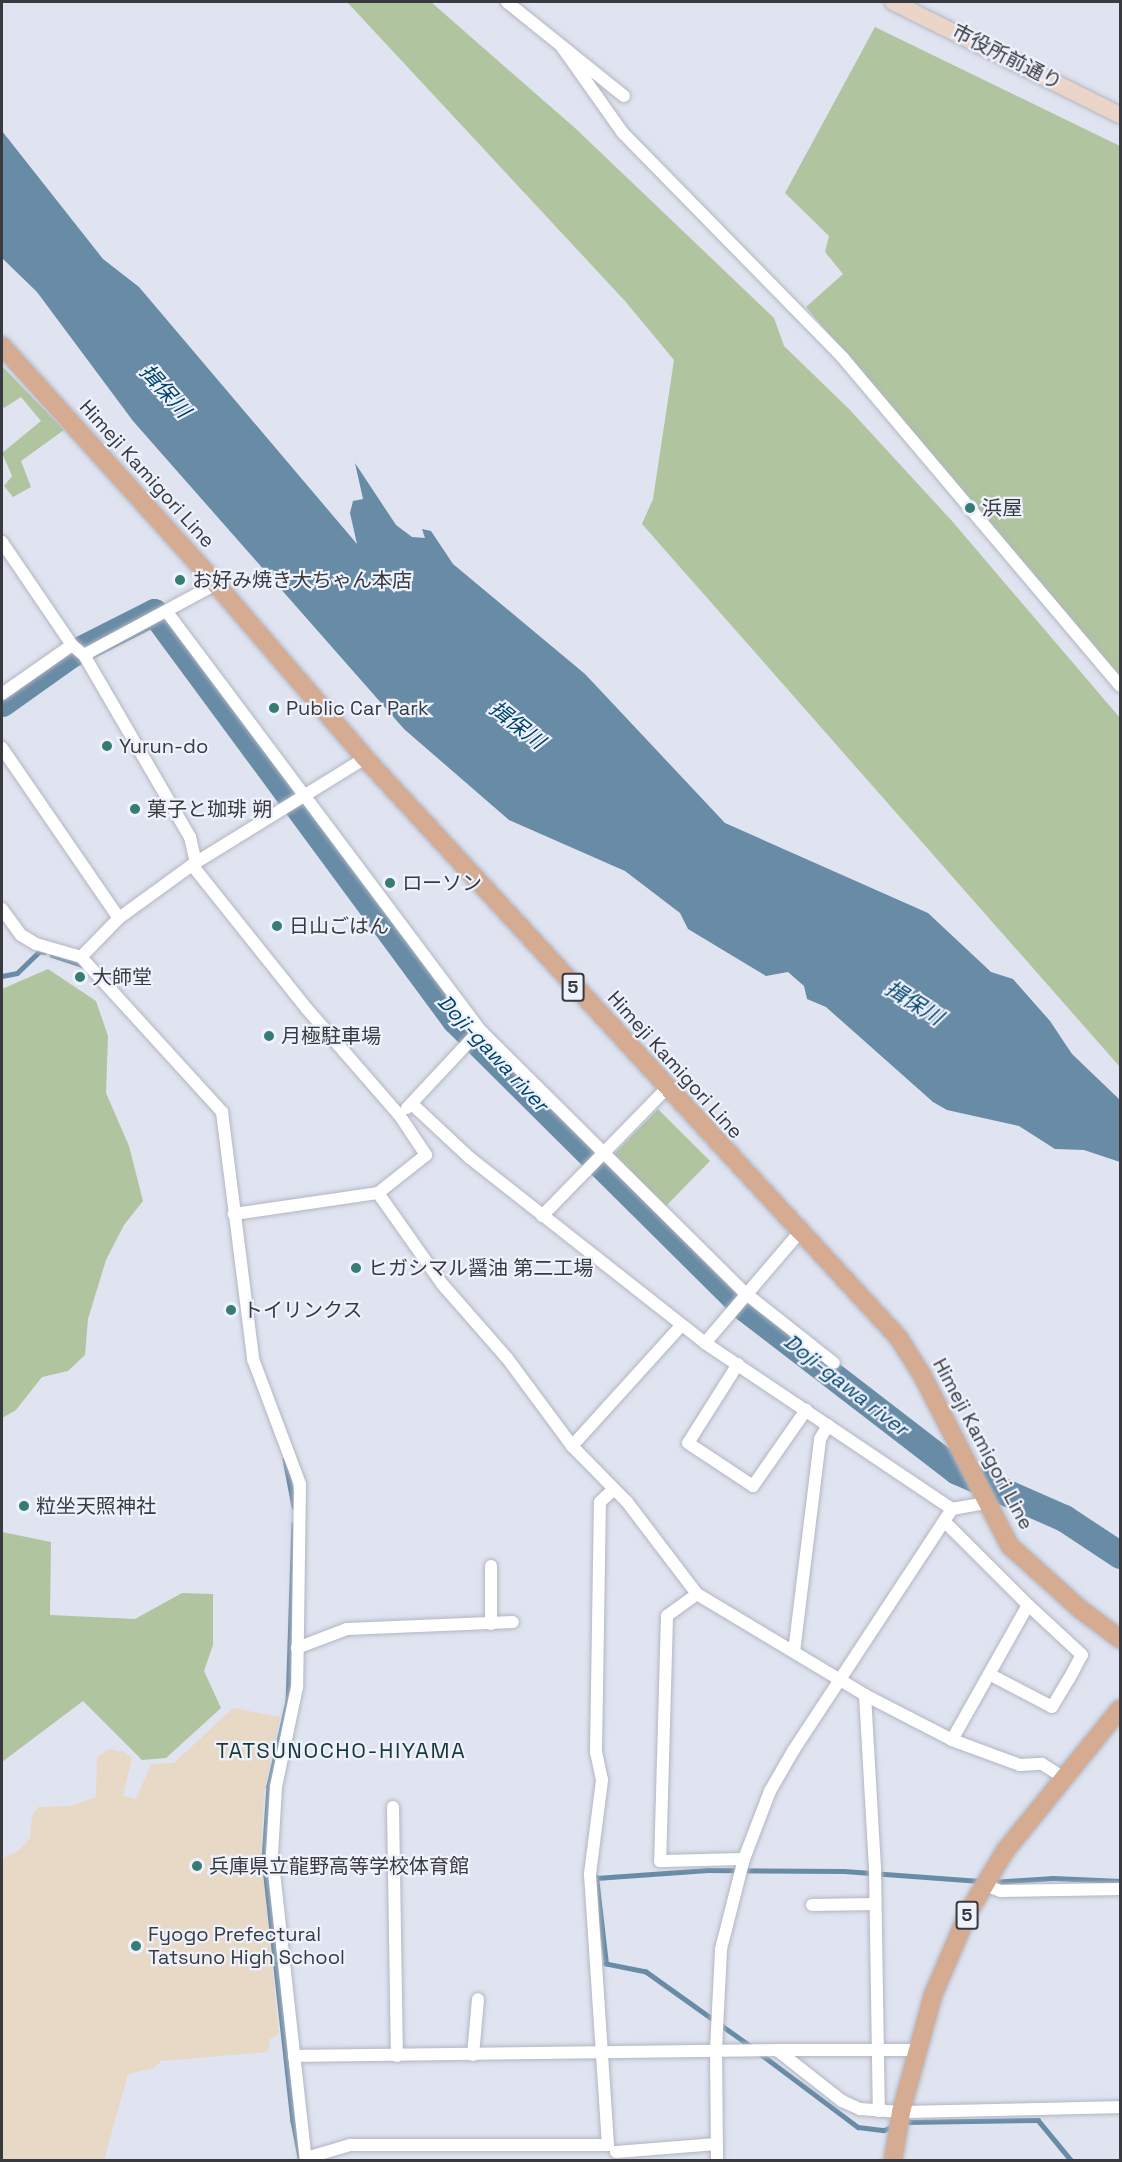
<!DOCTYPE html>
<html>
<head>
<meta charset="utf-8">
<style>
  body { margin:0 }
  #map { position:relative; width:1122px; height:2162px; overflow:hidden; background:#e0e4f0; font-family:"Space Grotesk","Noto Sans JP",sans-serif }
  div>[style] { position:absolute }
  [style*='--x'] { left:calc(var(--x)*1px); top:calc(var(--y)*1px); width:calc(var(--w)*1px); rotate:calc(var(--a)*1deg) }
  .education>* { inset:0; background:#e7d9c5 }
  .green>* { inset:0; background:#b0c4a0 }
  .water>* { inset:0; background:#688ba6 }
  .stream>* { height:4.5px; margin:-2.25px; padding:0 2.25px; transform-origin:2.25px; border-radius:2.25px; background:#688ba6 }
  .river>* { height:27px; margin:-13.5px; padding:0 13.5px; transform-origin:13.5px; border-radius:13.5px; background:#688ba6 }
  .roads { filter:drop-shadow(0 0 2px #b2b6c1) drop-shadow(0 0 2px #b2b6c1) }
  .street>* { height:12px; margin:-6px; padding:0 6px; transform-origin:6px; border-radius:6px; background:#fff }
  .secondary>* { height:16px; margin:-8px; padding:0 8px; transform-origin:8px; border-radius:8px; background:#ead5c8 }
  .primary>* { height:18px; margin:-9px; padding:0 9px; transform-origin:9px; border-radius:9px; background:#d5ac91 }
  .dots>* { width:16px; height:16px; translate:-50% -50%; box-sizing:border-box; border:3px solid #eef2fd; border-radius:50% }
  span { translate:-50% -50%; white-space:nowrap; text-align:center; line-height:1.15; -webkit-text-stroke:4.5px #eef2fd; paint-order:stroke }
  .shield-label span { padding:2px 4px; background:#eef2fd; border:2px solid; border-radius:4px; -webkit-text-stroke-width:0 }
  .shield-label { font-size:18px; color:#383a3f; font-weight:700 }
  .street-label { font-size:20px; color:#383a3f }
  .poi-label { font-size:20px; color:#383a3f }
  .left { translate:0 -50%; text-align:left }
  .water-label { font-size:21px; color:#004469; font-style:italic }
  .quarter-label { font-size:22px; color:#183935; letter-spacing:1.5px }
  .frame { position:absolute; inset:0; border:3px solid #383a3f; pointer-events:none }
</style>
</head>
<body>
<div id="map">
  <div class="education">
    <i style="clip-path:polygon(233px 1708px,280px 1717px,264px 1792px,261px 1853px,279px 2034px,270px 2039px,268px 2052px,161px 2061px,154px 2068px,128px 2074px,104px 2160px,2px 2160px,2px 1859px,18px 1851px,30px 1838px,32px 1816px,38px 1807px,71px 1806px,96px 1797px,97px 1757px,109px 1749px,125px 1752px,132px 1758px,123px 1796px,136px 1799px,151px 1764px,174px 1763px)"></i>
  </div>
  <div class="green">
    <i style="clip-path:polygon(347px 2px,431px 2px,575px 128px,774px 318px,784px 346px,849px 409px,952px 521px,1120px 718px,1120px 1067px,642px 524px,653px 499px,674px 360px,625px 301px)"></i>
    <i style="clip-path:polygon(875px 27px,1120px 146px,1120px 676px,806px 307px,843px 274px,825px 252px,829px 236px,785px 193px)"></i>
    <i style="clip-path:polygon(2px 366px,64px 430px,21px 461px,31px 487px,13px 497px,4px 486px,12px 476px,2px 453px,41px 421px,21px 397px,4px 408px,2px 405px)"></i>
    <i style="clip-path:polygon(48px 969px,96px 1001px,108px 1036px,106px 1093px,129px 1146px,143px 1201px,124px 1225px,106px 1260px,88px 1319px,85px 1355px,68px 1371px,42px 1377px,16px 1410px,2px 1418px,2px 989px)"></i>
    <i style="clip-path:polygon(658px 1109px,710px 1161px,665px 1207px,613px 1155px)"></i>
    <i style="clip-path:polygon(2px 1532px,51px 1542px,50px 1615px,135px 1619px,182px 1593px,213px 1594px,213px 1645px,204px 1671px,221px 1708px,166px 1758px,142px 1760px,83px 1701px,2px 1762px)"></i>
  </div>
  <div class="water">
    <i style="clip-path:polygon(2px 131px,103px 259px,139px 287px,357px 544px,350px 513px,353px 501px,363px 499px,355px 463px,396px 525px,412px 537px,425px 538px,422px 529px,431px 531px,453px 564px,585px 674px,725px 823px,928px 913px,991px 972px,1013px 979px,1050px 1021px,1072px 1054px,1120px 1100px,1120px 1162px,1084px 1150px,1055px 1149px,1019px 1126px,947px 1110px,933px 1102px,826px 1007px,807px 999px,804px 986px,788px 972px,766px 976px,688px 929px,680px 913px,625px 871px,509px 820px,404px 729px,133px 421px,37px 292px,2px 258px)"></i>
  </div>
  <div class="stream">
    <i style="--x:52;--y:955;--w:33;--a:18"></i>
    <i style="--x:2;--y:976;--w:15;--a:-11"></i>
    <i style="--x:17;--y:973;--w:32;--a:-44"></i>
    <i style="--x:40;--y:951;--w:4;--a:14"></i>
    <i style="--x:285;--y:1459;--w:48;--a:79.2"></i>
    <i style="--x:294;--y:1524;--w:177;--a:91.9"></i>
    <i style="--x:288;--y:1701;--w:87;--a:102.6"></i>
    <i style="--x:269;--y:1786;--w:73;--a:93.9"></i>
    <i style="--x:264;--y:1859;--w:264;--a:83.7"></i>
    <i style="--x:293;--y:2121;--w:36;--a:79"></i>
    <i style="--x:992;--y:1882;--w:61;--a:-3.8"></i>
    <i style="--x:1053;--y:1878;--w:67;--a:2.6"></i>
    <i style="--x:751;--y:2047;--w:129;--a:-144.5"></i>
    <i style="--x:646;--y:1972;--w:41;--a:-168.7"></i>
    <i style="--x:606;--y:1964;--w:87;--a:-96.6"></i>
    <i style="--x:596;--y:1878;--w:112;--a:-4.1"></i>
    <i style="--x:708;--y:1870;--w:136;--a:0.4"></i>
    <i style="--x:844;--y:1871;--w:136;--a:4.2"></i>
    <i style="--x:758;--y:2052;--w:125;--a:36.9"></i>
    <i style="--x:858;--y:2127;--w:26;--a:7"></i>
    <i style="--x:884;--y:2130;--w:12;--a:-20"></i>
    <i style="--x:905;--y:2122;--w:133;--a:-0.9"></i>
    <i style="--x:1038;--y:2120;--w:52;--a:50.5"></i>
  </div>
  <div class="river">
    <i style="--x:2;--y:703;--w:85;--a:-35.4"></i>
    <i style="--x:71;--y:654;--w:93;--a:-26.8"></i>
    <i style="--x:154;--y:612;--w:507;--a:53.58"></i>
    <i style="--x:455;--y:1020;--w:409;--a:44.8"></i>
    <i style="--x:745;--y:1308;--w:267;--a:37.6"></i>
    <i style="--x:957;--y:1471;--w:117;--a:23.7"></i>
    <i style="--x:1064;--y:1518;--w:67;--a:33.5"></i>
  </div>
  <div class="roads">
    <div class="street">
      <i style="--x:507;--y:2;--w:150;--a:38.8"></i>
      <i style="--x:562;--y:47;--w:105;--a:54.7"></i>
      <i style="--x:623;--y:133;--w:315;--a:45.6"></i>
      <i style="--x:843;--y:358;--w:429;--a:49.8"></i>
      <i style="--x:2;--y:542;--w:125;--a:55.8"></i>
      <i style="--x:72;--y:645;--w:16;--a:40"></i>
      <i style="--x:84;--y:655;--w:211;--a:59.8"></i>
      <i style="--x:190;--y:837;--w:26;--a:77"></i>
      <i style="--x:167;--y:612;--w:522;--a:53.17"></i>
      <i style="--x:480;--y:1030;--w:373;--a:44.8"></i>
      <i style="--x:745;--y:1293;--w:113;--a:38.2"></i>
      <i style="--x:84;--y:655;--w:150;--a:-28.3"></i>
      <i style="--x:2;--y:694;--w:85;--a:-35"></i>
      <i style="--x:2;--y:748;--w:206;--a:55.5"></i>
      <i style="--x:192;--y:865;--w:184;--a:51.4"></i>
      <i style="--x:307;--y:1009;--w:142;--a:49"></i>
      <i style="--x:400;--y:1116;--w:47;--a:56.3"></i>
      <i style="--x:426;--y:1155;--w:61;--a:141.6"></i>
      <i style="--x:378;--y:1193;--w:146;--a:171.7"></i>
      <i style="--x:2;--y:909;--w:32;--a:54"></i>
      <i style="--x:21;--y:935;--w:17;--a:31"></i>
      <i style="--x:36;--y:944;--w:47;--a:16.1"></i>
      <i style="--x:81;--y:957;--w:210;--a:47.7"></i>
      <i style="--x:222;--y:1112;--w:249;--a:82.8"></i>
      <i style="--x:253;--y:1359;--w:134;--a:69.4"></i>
      <i style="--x:300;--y:1484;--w:203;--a:90.8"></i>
      <i style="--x:297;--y:1687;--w:102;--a:101.9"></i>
      <i style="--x:276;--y:1787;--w:67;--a:93.4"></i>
      <i style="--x:272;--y:1854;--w:308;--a:83.7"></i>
      <i style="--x:81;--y:957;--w:54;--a:-45.7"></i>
      <i style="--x:119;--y:918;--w:90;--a:-36"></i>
      <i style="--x:192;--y:865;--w:203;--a:-31.7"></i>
      <i style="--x:412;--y:1104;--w:79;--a:43"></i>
      <i style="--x:470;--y:1158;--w:299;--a:38.2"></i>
      <i style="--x:705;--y:1343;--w:298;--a:33.9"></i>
      <i style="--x:952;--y:1509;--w:35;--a:-10"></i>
      <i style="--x:407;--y:1108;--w:107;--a:-46.9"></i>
      <i style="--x:378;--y:1193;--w:113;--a:54.8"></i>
      <i style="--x:443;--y:1285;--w:97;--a:48.8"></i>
      <i style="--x:507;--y:1358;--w:109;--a:53.5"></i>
      <i style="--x:572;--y:1446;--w:78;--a:45.5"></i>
      <i style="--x:627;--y:1502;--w:116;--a:52.7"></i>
      <i style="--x:697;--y:1594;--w:196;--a:31"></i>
      <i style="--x:865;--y:1695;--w:98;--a:27.3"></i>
      <i style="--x:952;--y:1740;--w:72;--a:20.2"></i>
      <i style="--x:1020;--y:1765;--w:22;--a:-3"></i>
      <i style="--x:1042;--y:1764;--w:25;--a:32"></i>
      <i style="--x:542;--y:1216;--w:177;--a:-45.7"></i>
      <i style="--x:705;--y:1343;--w:145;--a:-49.5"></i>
      <i style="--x:738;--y:1364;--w:93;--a:122.3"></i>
      <i style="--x:688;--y:1443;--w:78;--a:33.5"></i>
      <i style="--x:753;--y:1486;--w:93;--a:-55.1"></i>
      <i style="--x:572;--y:1446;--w:162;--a:-47.8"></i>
      <i style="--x:946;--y:1523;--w:116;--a:45"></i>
      <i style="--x:1028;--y:1605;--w:155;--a:119.4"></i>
      <i style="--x:697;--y:1594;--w:37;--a:144"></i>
      <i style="--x:667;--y:1616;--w:245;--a:91.6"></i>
      <i style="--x:660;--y:1861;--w:84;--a:-1.4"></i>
      <i style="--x:491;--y:1624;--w:58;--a:-90"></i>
      <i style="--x:297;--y:1648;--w:53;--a:-20.8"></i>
      <i style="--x:347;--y:1629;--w:166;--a:-2.4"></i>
      <i style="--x:794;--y:1652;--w:215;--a:-83"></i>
      <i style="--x:820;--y:1439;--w:16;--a:-60"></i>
      <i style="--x:989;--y:1674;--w:71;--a:27.6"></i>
      <i style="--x:1052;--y:1707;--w:33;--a:-59"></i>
      <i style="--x:1069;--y:1679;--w:27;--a:-62"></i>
      <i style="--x:1082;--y:1655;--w:74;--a:-137.2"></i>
      <i style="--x:865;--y:1695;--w:172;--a:86.7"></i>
      <i style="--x:875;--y:1867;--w:244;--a:89.1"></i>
      <i style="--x:393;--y:1807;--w:249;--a:89.1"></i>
      <i style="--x:985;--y:1885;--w:17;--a:21"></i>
      <i style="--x:1001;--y:1891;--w:119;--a:-1"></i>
      <i style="--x:812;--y:1905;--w:63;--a:-0.9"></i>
      <i style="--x:777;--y:2050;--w:141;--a:0"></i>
      <i style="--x:473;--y:2055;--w:56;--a:-84.9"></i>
      <i style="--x:294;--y:2056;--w:483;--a:-0.7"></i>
      <i style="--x:777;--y:2050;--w:83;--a:38.1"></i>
      <i style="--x:842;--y:2101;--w:20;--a:24"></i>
      <i style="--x:860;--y:2109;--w:41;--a:4.2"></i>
      <i style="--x:901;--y:2112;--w:219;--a:-1.3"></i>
      <i style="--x:616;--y:2152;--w:101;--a:-4.5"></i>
      <i style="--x:306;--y:2158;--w:46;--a:-16.5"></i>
      <i style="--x:350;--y:2145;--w:258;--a:0"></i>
      <i style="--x:608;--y:2145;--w:272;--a:-93.8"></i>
      <i style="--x:590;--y:1874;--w:95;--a:-82.7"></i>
      <i style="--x:602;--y:1780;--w:29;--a:-102"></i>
      <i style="--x:596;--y:1752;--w:250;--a:-89.1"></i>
      <i style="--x:600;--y:1502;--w:19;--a:-43"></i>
      <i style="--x:717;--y:2160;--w:111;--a:-90.5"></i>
      <i style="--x:716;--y:2049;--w:100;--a:-87.1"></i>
      <i style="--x:721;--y:1949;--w:93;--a:-75.7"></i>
      <i style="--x:744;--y:1859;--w:73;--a:-69.1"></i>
      <i style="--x:770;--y:1791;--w:46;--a:-60.1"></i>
      <i style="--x:793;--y:1751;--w:290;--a:-56.7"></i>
    </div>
    <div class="secondary">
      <i style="--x:893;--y:2;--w:254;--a:26.5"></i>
    </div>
    <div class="primary">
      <i style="--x:2;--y:346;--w:320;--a:48"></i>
      <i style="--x:216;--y:584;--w:229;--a:49.4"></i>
      <i style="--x:365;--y:758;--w:787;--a:47.37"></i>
      <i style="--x:898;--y:1337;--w:45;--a:57.7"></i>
      <i style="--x:922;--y:1375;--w:192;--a:62.8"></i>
      <i style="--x:1010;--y:1546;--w:94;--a:42"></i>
      <i style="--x:1080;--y:1609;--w:50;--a:36.9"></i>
      <i style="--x:893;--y:2160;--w:49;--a:-80.5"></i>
      <i style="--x:901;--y:2112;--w:121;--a:-74.7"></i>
      <i style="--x:933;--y:1995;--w:91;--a:-66.8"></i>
      <i style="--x:969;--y:1911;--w:70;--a:-59"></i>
      <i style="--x:1005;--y:1851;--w:183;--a:-51"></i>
    </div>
  </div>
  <div class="dots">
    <i style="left:970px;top:508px;background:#367c73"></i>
    <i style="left:180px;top:580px;background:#367c73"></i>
    <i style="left:274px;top:708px;background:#367c73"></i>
    <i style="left:107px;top:746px;background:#367c73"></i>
    <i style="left:135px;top:809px;background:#367c73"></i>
    <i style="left:390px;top:883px;background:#367c73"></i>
    <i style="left:277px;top:926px;background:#367c73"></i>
    <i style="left:80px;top:977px;background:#367c73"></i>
    <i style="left:269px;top:1036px;background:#367c73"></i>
    <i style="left:356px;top:1268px;background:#367c73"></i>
    <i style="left:231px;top:1310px;background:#367c73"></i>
    <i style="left:24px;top:1506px;background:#367c73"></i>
    <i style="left:197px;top:1866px;background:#367c73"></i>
    <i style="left:136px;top:1946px;background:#367c73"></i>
  </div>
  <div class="shield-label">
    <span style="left:573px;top:987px">5</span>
    <span style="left:967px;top:1915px">5</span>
  </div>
  <div class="street-label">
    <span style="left:1007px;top:57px;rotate:27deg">市役所前通り</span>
    <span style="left:147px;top:474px;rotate:48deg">Himeji Kamigori Line</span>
    <span style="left:675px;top:1065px;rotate:48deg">Himeji Kamigori Line</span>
    <span style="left:983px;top:1444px;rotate:62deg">Himeji Kamigori Line</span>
  </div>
  <div class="poi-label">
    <span class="left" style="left:982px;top:508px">浜屋</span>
    <span class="left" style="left:192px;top:580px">お好み焼き大ちゃん本店</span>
    <span class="left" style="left:286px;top:708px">Public Car Park</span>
    <span class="left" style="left:119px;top:746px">Yurun-do</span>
    <span class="left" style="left:147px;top:809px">菓子と珈琲 朔</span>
    <span class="left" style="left:402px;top:883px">ローソン</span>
    <span class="left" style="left:289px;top:926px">日山ごはん</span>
    <span class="left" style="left:92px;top:977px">大師堂</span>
    <span class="left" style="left:281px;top:1036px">月極駐車場</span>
    <span class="left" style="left:368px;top:1268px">ヒガシマル醤油 第二工場</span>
    <span class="left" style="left:243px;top:1310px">トイリンクス</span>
    <span class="left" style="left:36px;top:1506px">粒坐天照神社</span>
    <span class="left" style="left:209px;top:1866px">兵庫県立龍野高等学校体育館</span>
    <span class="left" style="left:148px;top:1946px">Fyogo Prefectural<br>Tatsuno High School</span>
  </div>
  <div class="water-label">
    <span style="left:165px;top:391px;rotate:48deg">揖保川</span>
    <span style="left:517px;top:725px;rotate:38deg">揖保川</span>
    <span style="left:914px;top:1003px;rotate:32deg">揖保川</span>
    <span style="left:493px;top:1053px;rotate:47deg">Doji-gawa river</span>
    <span style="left:846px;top:1385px;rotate:38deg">Doji-gawa river</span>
  </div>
  <div class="quarter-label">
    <span style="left:341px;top:1751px">TATSUNOCHO-HIYAMA</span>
  </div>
  <div class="frame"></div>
</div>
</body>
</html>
